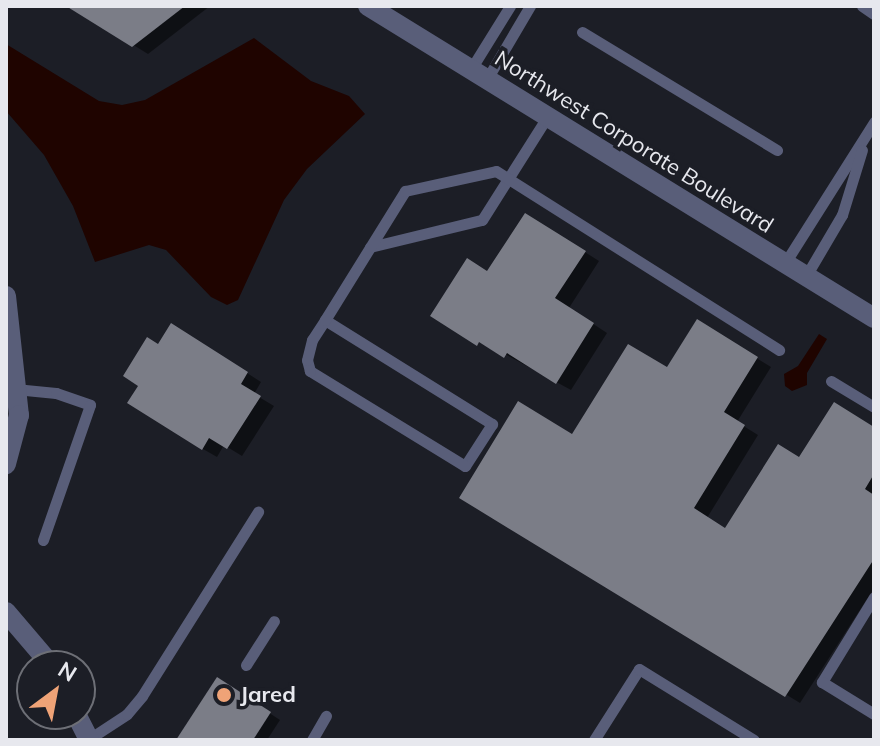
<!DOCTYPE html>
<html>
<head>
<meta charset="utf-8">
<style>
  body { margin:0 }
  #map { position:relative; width:880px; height:746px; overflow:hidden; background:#1c1e26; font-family:Mulish,sans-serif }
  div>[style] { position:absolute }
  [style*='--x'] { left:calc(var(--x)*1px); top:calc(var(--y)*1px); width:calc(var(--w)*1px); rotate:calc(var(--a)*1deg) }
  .water>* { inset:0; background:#1f0400 }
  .shadow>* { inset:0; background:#0007 }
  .building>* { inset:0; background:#7b7d87 }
  .service>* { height:11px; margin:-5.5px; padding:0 5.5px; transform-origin:5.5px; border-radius:5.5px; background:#595e79 }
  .minor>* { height:20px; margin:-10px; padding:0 10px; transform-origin:10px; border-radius:10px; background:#595e79 }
  .tertiary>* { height:20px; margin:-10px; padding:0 10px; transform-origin:10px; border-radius:10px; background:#595e79 }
  .dots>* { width:22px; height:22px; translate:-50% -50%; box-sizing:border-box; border:4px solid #1c1e26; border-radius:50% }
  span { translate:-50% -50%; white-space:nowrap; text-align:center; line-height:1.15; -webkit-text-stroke:7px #1c1e26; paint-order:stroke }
  .street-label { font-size:22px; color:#e7e8ee }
  .poi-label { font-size:22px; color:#e7e8ee; font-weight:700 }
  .left { translate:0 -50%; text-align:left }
  .frame { position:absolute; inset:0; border:8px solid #e7e8ee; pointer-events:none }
  .north { position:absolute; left:16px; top:650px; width:80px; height:80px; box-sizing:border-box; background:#1c1e26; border:2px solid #6d6f76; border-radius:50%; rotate:32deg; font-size:22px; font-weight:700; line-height:32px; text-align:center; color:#e7e8ee }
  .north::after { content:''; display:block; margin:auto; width:28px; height:36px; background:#efa377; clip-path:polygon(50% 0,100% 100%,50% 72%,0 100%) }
</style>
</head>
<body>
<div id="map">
  <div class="water">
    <i style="clip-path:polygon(254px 38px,311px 81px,349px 96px,365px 114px,307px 169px,284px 200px,238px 300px,227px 305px,211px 297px,166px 250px,149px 245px,95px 262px,73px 206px,44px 155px,6px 111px,6px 44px,99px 101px,122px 105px,145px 100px)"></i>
    <i style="clip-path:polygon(819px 334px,827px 339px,807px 373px,807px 385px,792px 391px,785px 386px,784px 374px,798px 366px)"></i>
  </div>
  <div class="shadow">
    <i style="clip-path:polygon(70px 6px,210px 6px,148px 54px)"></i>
    <i style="clip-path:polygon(539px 223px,599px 261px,569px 308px,607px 333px,571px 390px,433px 315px,488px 273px)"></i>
    <i style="clip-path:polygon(710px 329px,771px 367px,737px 422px,758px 435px,707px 518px,726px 530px,800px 459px,874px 430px,874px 588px,800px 703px,462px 497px,573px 436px,668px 370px)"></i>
    <i style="clip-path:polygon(186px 334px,261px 382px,254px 394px,274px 406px,242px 456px,224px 445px,217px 457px,203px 449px,159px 346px)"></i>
    <i style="clip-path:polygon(228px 686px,280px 720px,267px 740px,179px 740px)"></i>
  </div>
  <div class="building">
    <i style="clip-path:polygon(66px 6px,185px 6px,132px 47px)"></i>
    <i style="clip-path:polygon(525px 213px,586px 251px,555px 298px,594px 323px,556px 384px,507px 353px,504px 358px,479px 342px,477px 346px,430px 316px,467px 258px,487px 271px)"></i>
    <i style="clip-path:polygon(697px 319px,758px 357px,724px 412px,745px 425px,694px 508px,725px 528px,778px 444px,799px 457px,834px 402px,874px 427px,874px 474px,865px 489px,874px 495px,874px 559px,785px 697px,459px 498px,518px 401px,572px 434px,628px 344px,667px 367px)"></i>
    <i style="clip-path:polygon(171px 323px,248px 372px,241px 384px,261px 396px,227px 449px,209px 438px,202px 450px,127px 403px,138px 386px,123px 376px,147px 337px,158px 344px)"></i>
    <i style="clip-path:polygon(217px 677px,271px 712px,253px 740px,176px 740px)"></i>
  </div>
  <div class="service">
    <i style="--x:862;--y:6;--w:14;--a:34"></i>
    <i style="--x:582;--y:32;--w:228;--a:31.2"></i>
    <i style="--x:471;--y:69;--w:74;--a:-58.2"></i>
    <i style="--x:487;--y:79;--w:85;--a:-59.5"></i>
    <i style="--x:370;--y:247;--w:115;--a:-13.6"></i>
    <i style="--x:482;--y:220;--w:122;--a:-57.7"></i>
    <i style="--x:785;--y:263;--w:167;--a:-57.7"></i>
    <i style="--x:806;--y:276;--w:71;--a:-59.5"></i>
    <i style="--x:842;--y:215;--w:68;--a:-72.9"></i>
    <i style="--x:325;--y:320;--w:197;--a:31.9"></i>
    <i style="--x:492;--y:424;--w:50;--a:122.7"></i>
    <i style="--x:465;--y:466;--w:182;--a:-148.5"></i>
    <i style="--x:310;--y:371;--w:11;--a:-105"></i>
    <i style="--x:307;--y:360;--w:21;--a:-76"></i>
    <i style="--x:312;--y:340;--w:24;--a:-57"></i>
    <i style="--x:325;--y:320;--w:152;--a:-58.2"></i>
    <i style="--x:405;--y:191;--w:93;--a:-12.4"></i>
    <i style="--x:496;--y:171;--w:335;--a:32.3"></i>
    <i style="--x:831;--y:381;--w:50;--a:31.2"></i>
    <i style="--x:15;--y:389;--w:41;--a:5.6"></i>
    <i style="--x:56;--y:393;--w:36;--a:19"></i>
    <i style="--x:90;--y:405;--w:143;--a:109.2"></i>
    <i style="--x:874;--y:597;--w:100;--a:121.5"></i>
    <i style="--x:822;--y:682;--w:61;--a:31.6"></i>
    <i style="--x:246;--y:665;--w:52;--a:-57.5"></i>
    <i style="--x:89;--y:739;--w:45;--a:-33.3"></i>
    <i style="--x:127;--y:714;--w:23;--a:-50"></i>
    <i style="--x:142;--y:696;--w:218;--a:-57.8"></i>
    <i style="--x:312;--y:740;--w:28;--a:-60"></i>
    <i style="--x:594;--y:740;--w:84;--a:-57.6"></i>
    <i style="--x:639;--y:669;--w:135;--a:31.7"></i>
  </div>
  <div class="minor">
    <i style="--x:368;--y:6;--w:594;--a:31.66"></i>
    <i style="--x:6;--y:612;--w:71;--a:49.6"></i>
    <i style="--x:76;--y:714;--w:29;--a:63"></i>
  </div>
  <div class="tertiary">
    <i style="--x:6;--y:296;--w:120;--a:83.8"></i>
    <i style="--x:19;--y:415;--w:51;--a:104.9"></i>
  </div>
  <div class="dots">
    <i style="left:224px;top:695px;background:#efa377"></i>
  </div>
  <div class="street-label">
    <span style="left:634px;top:142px;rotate:32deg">Northwest Corporate Boulevard</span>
  </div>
  <div class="poi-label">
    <span class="left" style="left:240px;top:695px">Jared</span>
  </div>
  <div class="frame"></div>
  <div class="north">N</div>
</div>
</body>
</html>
